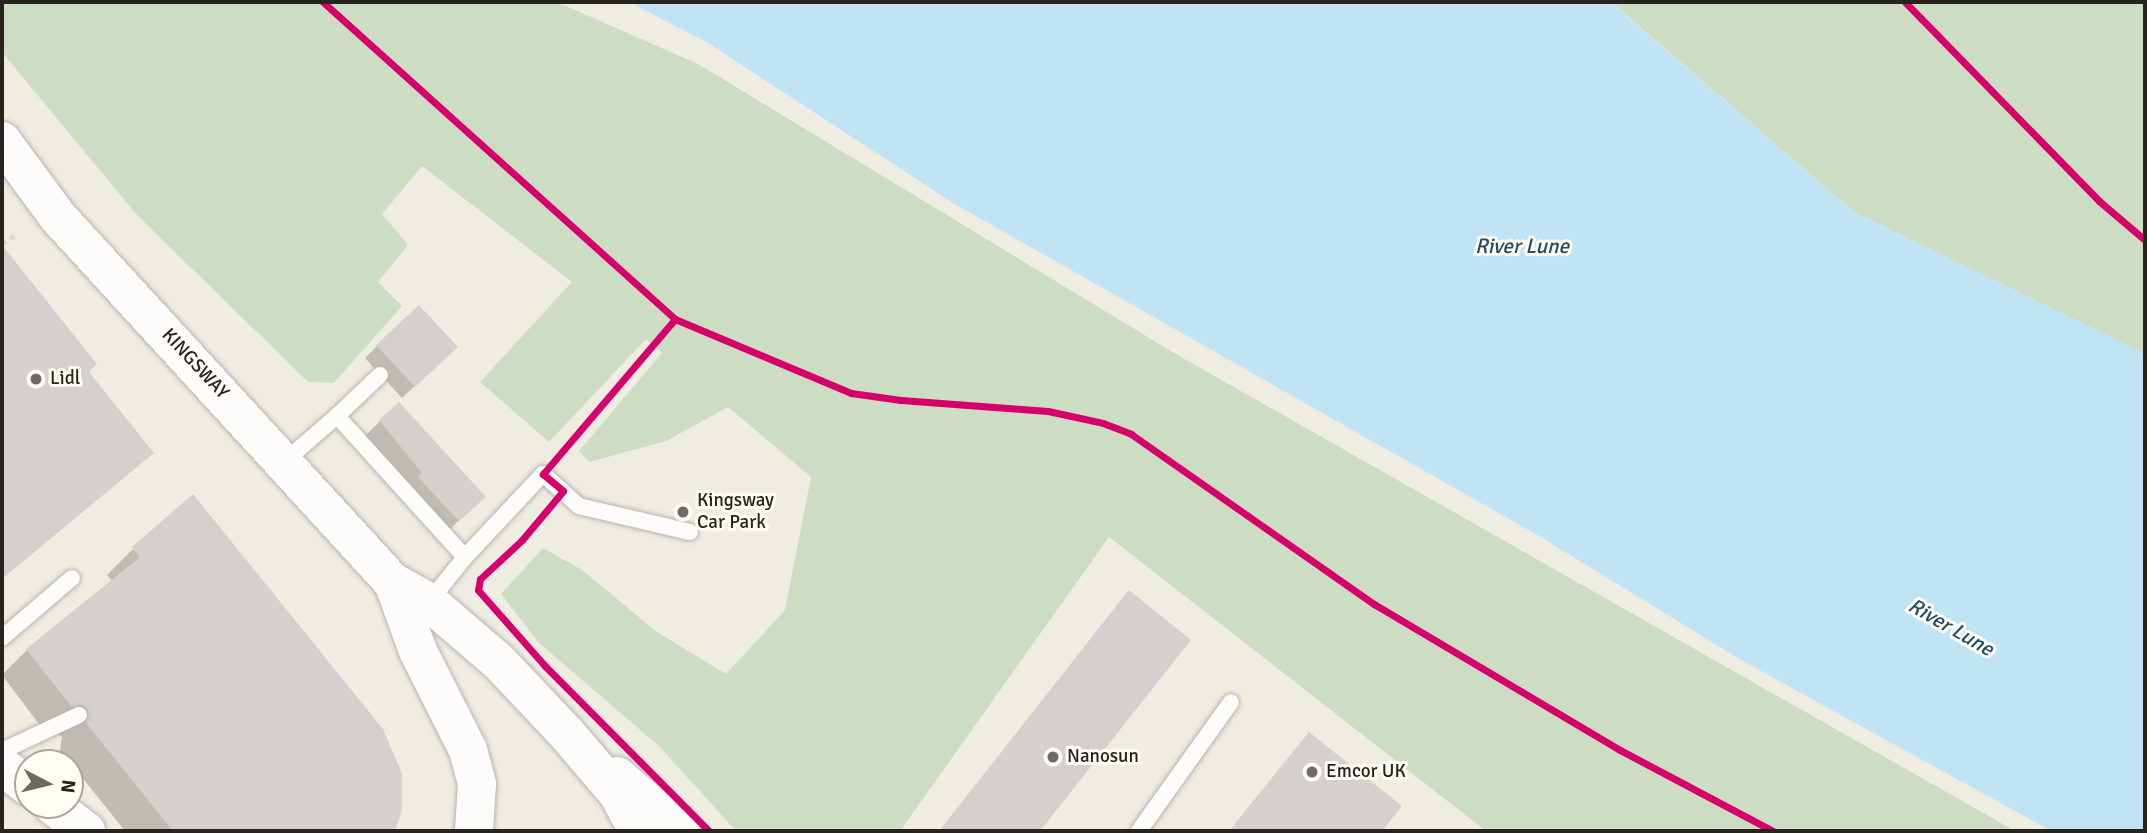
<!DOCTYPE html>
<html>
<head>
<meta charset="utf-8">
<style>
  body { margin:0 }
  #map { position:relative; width:2147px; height:833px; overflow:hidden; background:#efece2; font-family:Signika,sans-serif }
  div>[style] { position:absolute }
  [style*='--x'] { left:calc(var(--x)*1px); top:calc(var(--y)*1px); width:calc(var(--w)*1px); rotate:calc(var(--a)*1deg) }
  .green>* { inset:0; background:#ccddc3 }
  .water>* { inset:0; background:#c1e4f4 }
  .shadow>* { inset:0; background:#0003 }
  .building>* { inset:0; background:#d5d0ce }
  .path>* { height:4.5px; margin-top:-2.25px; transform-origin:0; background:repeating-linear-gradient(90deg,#dbd9d6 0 5px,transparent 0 10px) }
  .roads { filter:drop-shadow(0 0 2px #b7b6ae) drop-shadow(0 0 2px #b7b6ae) }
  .lane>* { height:16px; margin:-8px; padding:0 8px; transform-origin:8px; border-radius:8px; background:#fdfcfb }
  .primary>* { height:38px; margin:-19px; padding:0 19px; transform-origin:19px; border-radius:19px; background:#fdfcfb }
  .cycleway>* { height:7px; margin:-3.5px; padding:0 3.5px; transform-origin:3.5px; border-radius:3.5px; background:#d6006c }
  .dots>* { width:19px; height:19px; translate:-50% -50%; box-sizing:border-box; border:4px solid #fffdf6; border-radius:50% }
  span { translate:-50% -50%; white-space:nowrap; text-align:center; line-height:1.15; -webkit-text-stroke:6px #fffdf6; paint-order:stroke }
  .street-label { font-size:19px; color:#26241d }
  .poi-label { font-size:19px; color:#26241d }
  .left { translate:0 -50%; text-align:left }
  .water-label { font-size:21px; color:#254d60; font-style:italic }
  .frame { position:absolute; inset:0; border:4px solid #26241d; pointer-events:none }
  .north { position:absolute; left:14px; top:749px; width:70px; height:70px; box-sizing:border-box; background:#fffdf6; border:2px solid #a8a69f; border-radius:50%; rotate:97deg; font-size:19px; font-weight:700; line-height:28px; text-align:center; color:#26241d }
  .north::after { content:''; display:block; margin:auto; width:24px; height:32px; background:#6c6a62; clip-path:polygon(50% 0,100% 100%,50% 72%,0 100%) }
</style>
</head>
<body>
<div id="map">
  <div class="green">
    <i style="clip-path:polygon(2px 2px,557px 2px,698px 64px,1174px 353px,2015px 831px,1486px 831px,1109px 537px,900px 831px,736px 831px,659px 746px,539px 643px,501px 594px,543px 548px,582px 570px,657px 632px,726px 674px,785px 610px,811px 477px,728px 407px,666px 441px,589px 462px,579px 451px,662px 353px,646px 339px,549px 442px,480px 382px,572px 282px,422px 166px,382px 214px,408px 245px,378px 282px,402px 306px,334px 383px,308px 382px,136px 214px,2px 52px)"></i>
    <i style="clip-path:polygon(1611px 2px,2145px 2px,2145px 354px,1854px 212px)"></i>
  </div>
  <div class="water">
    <i style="clip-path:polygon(629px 2px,1610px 2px,1854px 212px,2145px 354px,2145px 831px,2051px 831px,1741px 660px,1539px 536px,953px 203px,708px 43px)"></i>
  </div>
  <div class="shadow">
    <i style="clip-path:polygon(10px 258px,143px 461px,2px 578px,2px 265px)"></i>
    <i style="clip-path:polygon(377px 346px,443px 359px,402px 398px,365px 358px)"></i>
    <i style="clip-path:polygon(380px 421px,466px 514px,441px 537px,363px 438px)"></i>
    <i style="clip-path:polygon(133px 549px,400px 809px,394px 831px,125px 831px,60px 750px,62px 737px,53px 731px,45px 732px,2px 675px,27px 650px,112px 581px,107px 575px)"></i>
    <i style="clip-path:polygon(1123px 598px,1189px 640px,1038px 831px,940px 831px)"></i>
    <i style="clip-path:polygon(1303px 740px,1400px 806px,1380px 831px,1230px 831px)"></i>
  </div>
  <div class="building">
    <i style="clip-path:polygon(2px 245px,97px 364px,89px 372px,154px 453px,2px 579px)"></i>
    <i style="clip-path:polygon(419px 305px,458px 347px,415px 387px,376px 345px)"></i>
    <i style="clip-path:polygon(399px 402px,486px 497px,459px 521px,418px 477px,422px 473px,379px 420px)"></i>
    <i style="clip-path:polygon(193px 494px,383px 729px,402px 774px,402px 810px,395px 831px,173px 831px,86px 723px,88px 710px,81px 705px,72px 707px,26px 649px,140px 557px,132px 547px)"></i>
    <i style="clip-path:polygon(1129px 590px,1191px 640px,1040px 831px,939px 831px)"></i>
    <i style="clip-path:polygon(1309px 732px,1402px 806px,1382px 831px,1229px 831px)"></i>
  </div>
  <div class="path">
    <i style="--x:2;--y:244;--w:17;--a:-36"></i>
  </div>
  <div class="roads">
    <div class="lane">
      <i style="--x:380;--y:375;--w:59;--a:136.4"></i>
      <i style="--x:337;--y:416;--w:190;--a:47.8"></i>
      <i style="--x:285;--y:461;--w:69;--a:-40.9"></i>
      <i style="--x:429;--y:602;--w:58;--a:-51.3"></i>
      <i style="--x:465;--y:557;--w:114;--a:-46.8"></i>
      <i style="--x:543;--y:474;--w:48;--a:41.6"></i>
      <i style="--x:579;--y:506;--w:114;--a:13.2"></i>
      <i style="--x:2;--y:638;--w:92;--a:-40.6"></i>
      <i style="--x:2;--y:751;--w:85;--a:-25.1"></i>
      <i style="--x:1139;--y:831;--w:158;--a:-54.5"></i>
    </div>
    <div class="primary">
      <i style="--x:2;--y:141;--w:94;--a:53.6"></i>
      <i style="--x:58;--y:217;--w:495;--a:47.5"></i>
      <i style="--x:393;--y:582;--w:41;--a:29.1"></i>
      <i style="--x:429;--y:602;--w:92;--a:40.6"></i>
      <i style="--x:499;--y:662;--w:99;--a:46.6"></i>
      <i style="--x:567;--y:734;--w:79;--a:49.6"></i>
      <i style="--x:618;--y:794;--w:42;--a:61.6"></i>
      <i style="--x:393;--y:582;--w:73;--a:70.1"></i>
      <i style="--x:418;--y:651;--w:111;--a:63.2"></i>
      <i style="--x:468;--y:750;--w:35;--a:75"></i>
      <i style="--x:477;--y:784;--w:47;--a:93.7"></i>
      <i style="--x:2;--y:766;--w:33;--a:38"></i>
      <i style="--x:617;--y:776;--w:84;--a:40.7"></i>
      <i style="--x:52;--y:805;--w:43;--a:37.4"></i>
    </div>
  </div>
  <div class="cycleway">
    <i style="--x:323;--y:2;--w:474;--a:42"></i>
    <i style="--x:675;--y:319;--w:191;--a:22.8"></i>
    <i style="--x:851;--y:393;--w:50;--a:8"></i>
    <i style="--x:901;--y:400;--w:147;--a:4.3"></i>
    <i style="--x:1048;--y:411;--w:56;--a:12.3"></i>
    <i style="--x:1103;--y:423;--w:30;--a:21"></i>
    <i style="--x:1131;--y:434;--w:297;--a:35"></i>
    <i style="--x:1374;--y:604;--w:286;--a:30.7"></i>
    <i style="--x:1620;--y:750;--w:173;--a:27.9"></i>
    <i style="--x:1905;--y:2;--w:278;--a:45.7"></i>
    <i style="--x:2099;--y:201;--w:60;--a:40.3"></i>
    <i style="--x:675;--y:319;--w:204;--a:130.4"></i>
    <i style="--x:543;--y:474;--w:26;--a:40"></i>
    <i style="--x:563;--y:491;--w:64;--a:129.9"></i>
    <i style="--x:522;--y:540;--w:57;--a:137.1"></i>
    <i style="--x:480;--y:579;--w:11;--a:100"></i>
    <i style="--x:478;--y:590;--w:101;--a:48.6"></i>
    <i style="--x:545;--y:666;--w:233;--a:45.2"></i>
  </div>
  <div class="dots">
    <i style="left:36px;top:379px;background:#6c6a62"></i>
    <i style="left:683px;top:512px;background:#6c6a62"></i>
    <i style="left:1053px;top:757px;background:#6c6a62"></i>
    <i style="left:1312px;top:772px;background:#6c6a62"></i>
  </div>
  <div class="street-label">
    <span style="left:195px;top:364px;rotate:47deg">KINGSWAY</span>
  </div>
  <div class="poi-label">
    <span class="left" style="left:50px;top:379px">Lidl</span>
    <span class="left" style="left:697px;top:512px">Kingsway<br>Car Park</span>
    <span class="left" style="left:1067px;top:757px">Nanosun</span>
    <span class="left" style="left:1326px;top:772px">Emcor UK</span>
  </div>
  <div class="water-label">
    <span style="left:1522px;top:246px">River Lune</span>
    <span style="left:1951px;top:627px;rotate:30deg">River Lune</span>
  </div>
  <div class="frame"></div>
  <div class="north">N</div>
</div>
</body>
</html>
